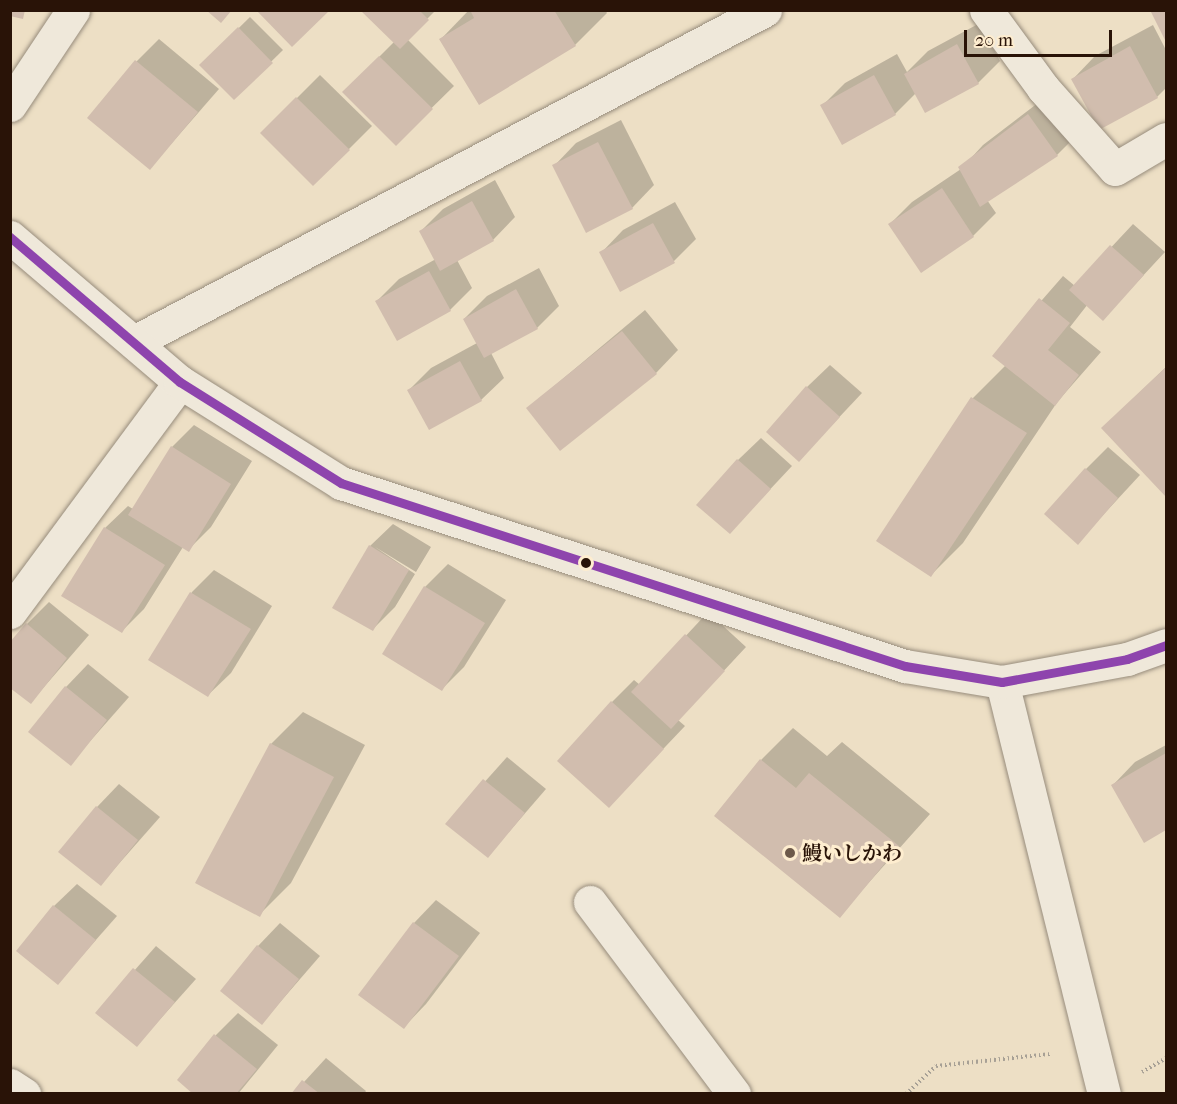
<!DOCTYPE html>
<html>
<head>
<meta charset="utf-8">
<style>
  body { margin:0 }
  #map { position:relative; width:1177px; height:1104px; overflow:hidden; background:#eddfc5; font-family:"IM FELL French Canon","Noto Serif JP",serif }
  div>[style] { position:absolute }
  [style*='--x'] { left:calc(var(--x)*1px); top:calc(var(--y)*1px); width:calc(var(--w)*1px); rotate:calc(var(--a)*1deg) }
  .shadow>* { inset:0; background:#0003 }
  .building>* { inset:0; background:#d1bdae }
  .path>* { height:4px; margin-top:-2px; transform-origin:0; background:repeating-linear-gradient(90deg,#a7a095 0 1.5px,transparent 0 4.5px) }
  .roads { filter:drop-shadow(0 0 2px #978c7c) drop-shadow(0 0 2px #978c7c) }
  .minor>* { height:33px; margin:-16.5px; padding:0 16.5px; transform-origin:16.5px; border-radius:16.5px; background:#efe8da }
  .tertiary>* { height:33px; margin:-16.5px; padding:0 16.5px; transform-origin:16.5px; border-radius:16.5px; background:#efe8da }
  .secondary>* { height:33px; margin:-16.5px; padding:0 16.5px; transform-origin:16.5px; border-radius:16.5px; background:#efe8da }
  .bus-1>* { height:9px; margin:-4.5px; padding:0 4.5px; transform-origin:4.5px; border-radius:4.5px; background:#8e44ad }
  .dots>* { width:16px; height:16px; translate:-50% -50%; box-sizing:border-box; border:3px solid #feedcf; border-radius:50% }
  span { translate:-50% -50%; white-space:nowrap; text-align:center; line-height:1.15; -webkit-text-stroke:6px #feedcf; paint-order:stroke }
  .poi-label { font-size:20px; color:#291307; font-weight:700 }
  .left { translate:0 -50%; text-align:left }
  .frame { position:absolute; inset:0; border:12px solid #291307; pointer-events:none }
  .scale { position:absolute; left:964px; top:30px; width:148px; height:27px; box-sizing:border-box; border:3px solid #291307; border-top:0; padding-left:8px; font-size:18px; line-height:21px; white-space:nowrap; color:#291307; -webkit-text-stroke:4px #feedcf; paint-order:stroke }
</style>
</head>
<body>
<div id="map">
  <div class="shadow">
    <i style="clip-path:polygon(362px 10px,436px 10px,407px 39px,454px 86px,396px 143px,344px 92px,394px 42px)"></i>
    <i style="clip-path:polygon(469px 10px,605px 10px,607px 13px,575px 45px,441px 39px)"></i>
    <i style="clip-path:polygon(250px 17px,283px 50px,234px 98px,201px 65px)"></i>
    <i style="clip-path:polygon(980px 23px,1000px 61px,978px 83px,916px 93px,895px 114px,822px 106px,845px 83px,897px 54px,907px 72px,928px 51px)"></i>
    <i style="clip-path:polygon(1153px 25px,1166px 50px,1166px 88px,1157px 97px,1073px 79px,1095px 56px)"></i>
    <i style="clip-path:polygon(159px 39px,219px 89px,150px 168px,136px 62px)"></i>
    <i style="clip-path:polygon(320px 75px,372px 126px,314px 184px,262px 133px)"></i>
    <i style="clip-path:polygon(1051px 93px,1079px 133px,1057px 155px,987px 200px,996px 213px,973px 236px,921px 270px,890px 224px,912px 202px,961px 169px,983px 145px)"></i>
    <i style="clip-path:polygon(621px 120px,654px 185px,632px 208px,554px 166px,576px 143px)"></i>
    <i style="clip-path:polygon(495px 180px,515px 217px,493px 240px,457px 260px,472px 288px,450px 310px,377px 301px,399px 279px,436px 259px,421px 231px,443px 209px)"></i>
    <i style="clip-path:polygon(675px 202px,696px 239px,674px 261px,601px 253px,623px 230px)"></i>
    <i style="clip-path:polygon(1133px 224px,1165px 252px,1103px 319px,1088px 304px,1070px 327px,1101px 352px,1058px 401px,963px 543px,931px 575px,878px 540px,973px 398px,1006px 365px,994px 355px,1063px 276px,1075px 286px)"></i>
    <i style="clip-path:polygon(539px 268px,559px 306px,537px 328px,491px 353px,504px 378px,481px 400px,409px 390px,431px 368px,477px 343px,464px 319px,487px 296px)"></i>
    <i style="clip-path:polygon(645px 310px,678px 350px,656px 373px,528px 408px)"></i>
    <i style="clip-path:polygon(830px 365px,862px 393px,799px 460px,807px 387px)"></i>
    <i style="clip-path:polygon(1166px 367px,1166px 495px,1103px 428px)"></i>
    <i style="clip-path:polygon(194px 425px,252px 461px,211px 527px,188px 550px,183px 547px,144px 609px,122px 631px,105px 528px,128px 506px,133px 509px,172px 447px)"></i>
    <i style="clip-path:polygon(761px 438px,792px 466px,730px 532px,738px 460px)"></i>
    <i style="clip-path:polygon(1108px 447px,1140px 475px,1078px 542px,1086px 469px)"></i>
    <i style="clip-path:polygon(393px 524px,431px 547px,416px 572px,375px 547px,415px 574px,395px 607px,373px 629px,370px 546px)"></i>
    <i style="clip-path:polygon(448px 564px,506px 600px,464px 667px,442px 689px,384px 653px,425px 587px)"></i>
    <i style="clip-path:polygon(214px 570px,272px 606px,231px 673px,208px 695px,150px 659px,192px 592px)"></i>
    <i style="clip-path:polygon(49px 602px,89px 635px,31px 702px,27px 624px)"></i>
    <i style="clip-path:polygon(708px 612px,746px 647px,678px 720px,685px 726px,609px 806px,612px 702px,634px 680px,640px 685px)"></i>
    <i style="clip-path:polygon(88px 664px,129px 697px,70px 764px,66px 687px)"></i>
    <i style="clip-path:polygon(303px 712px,365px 745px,291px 883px,259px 915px,271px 744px)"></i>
    <i style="clip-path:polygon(793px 728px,827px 756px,842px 742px,930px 814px,839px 916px,761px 760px)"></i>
    <i style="clip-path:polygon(1166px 745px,1166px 829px,1145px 841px,1113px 785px,1135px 762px)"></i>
    <i style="clip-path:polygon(507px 757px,546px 789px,488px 856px,447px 824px)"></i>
    <i style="clip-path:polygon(119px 784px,160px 817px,101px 884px,97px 807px)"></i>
    <i style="clip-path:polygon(77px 884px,117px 916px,58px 983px,54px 906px)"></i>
    <i style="clip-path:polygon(436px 900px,480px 933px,426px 1004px,404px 1027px,414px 923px)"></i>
    <i style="clip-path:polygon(280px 923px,320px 956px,262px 1023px,258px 946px)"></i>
    <i style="clip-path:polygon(156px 946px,196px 979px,137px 1045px,97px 1013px)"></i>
    <i style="clip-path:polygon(238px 1013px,278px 1045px,238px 1094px,196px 1094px,216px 1035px)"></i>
    <i style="clip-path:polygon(326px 1058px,366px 1091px,364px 1094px,293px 1094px)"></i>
  </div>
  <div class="building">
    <i style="clip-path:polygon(10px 10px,25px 10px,23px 19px,10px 16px)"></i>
    <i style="clip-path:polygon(206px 10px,232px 10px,221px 23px)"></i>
    <i style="clip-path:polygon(256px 10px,330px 10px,292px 47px)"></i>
    <i style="clip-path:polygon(360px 10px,419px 10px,429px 20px,400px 49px)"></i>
    <i style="clip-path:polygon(470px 10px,554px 10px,576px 46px,479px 105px,439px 39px,474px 18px)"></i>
    <i style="clip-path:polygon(1150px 10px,1166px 10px,1166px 42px)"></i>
    <i style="clip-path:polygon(238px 27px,273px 63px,234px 100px,199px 65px)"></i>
    <i style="clip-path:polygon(957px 44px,979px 84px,925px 113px,904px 74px)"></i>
    <i style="clip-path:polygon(1130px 46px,1158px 98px,1099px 130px,1071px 79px)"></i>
    <i style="clip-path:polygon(379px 56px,433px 109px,396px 146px,342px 92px)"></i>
    <i style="clip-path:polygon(135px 60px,198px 112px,150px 170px,87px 118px)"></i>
    <i style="clip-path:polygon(874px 75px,896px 115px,842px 145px,820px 105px)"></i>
    <i style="clip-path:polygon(296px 97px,350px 150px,313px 186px,260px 133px)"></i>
    <i style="clip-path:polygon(1028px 114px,1058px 156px,980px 207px,958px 167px)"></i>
    <i style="clip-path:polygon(598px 142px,633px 209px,586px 233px,552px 165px)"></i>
    <i style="clip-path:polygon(942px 188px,974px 237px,921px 273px,888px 224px)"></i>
    <i style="clip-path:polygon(472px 201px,494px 241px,440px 271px,419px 231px)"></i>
    <i style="clip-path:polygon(653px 223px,675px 263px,620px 292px,599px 252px)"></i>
    <i style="clip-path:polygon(1110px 245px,1144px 275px,1103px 321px,1069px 290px)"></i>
    <i style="clip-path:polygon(429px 271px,451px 311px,397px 341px,375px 301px)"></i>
    <i style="clip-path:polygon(516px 289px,538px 329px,484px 358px,463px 319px)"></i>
    <i style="clip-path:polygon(1039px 298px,1070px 323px,1048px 350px,1079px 375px,1055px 406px,992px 356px)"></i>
    <i style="clip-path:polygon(622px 331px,657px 374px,560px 451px,526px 408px)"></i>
    <i style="clip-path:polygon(460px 361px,482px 401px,429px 430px,407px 390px)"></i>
    <i style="clip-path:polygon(1166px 367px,1166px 497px,1101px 428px)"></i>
    <i style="clip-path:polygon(806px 386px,840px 417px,799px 462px,766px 432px)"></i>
    <i style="clip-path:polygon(971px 397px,1027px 433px,931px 577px,876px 541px)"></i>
    <i style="clip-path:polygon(171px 446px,231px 484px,189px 552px,128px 515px)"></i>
    <i style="clip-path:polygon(737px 459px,771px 489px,730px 534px,696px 505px)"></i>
    <i style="clip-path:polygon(1085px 468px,1118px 498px,1078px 545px,1044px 514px)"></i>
    <i style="clip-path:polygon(104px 527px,165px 565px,122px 633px,61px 596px)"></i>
    <i style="clip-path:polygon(369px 545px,409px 570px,373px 631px,332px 608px)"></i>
    <i style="clip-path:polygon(424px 586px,485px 623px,442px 691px,382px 654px)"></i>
    <i style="clip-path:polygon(190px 592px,251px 629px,208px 697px,148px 660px)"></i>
    <i style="clip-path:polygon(26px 623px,67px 658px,31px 704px,10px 688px,10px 642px)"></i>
    <i style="clip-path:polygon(685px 634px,725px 671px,671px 729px,631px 692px)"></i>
    <i style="clip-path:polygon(65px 686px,107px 720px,71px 766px,28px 732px)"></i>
    <i style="clip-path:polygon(611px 701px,664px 749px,609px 808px,557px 761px)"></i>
    <i style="clip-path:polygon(270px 743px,334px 777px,260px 917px,195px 883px)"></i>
    <i style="clip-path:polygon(1166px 753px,1166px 830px,1144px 843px,1111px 785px)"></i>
    <i style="clip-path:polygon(760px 759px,796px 788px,809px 773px,899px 846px,840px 918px,714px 816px)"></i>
    <i style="clip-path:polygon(483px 779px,525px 813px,488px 858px,445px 824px)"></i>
    <i style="clip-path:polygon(96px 806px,138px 840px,101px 886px,58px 852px)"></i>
    <i style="clip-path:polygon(53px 905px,96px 940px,58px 985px,16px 951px)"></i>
    <i style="clip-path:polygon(413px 922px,459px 956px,404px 1029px,358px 995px)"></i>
    <i style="clip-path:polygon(257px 945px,299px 979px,262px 1025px,220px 991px)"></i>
    <i style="clip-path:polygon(133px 968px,175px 1002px,137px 1047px,95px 1013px)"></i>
    <i style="clip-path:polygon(214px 1034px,257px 1069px,236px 1094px,193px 1094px,177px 1080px)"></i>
    <i style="clip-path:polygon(302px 1080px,320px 1094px,291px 1094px)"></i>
  </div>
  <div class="path">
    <i style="--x:1142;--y:1072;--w:28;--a:-30"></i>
    <i style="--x:906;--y:1094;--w:41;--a:-43"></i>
    <i style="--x:936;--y:1066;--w:116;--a:-6"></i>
  </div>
  <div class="roads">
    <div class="minor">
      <i style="--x:986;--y:10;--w:97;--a:53.8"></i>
      <i style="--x:1043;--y:88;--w:108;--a:48.4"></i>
      <i style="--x:1115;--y:169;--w:59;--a:-30.5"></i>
      <i style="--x:10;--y:105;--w:114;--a:-56.4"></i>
      <i style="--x:10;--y:612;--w:286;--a:-53.5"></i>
      <i style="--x:590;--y:902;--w:240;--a:53.1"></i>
      <i style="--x:10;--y:1085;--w:17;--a:33"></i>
    </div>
    <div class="tertiary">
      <i style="--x:134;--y:342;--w:713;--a:-27.75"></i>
      <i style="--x:1002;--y:682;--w:424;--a:76.1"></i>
    </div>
    <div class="secondary">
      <i style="--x:10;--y:237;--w:223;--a:40.5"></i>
      <i style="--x:180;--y:382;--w:190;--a:32.1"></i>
      <i style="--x:341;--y:483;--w:593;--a:17.98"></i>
      <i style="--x:905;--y:666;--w:98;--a:9.4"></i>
      <i style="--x:1002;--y:682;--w:127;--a:-10.4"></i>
      <i style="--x:1127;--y:659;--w:41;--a:-19.7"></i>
    </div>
  </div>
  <div class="bus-1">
    <i style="--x:10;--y:237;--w:223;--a:40.5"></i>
    <i style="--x:180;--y:382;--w:190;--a:32.1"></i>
    <i style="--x:341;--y:483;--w:593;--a:17.98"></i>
    <i style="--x:905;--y:666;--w:98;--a:9.4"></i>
    <i style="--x:1002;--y:682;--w:127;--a:-10.4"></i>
    <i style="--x:1127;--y:659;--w:41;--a:-19.7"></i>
  </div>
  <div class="dots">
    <i style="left:586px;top:563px;background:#291307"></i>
    <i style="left:790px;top:853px;background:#6e5a4a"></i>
  </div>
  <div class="poi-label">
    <span class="left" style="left:802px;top:853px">鰻いしかわ</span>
  </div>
  <div class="frame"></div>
  <div class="scale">20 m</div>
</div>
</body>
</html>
